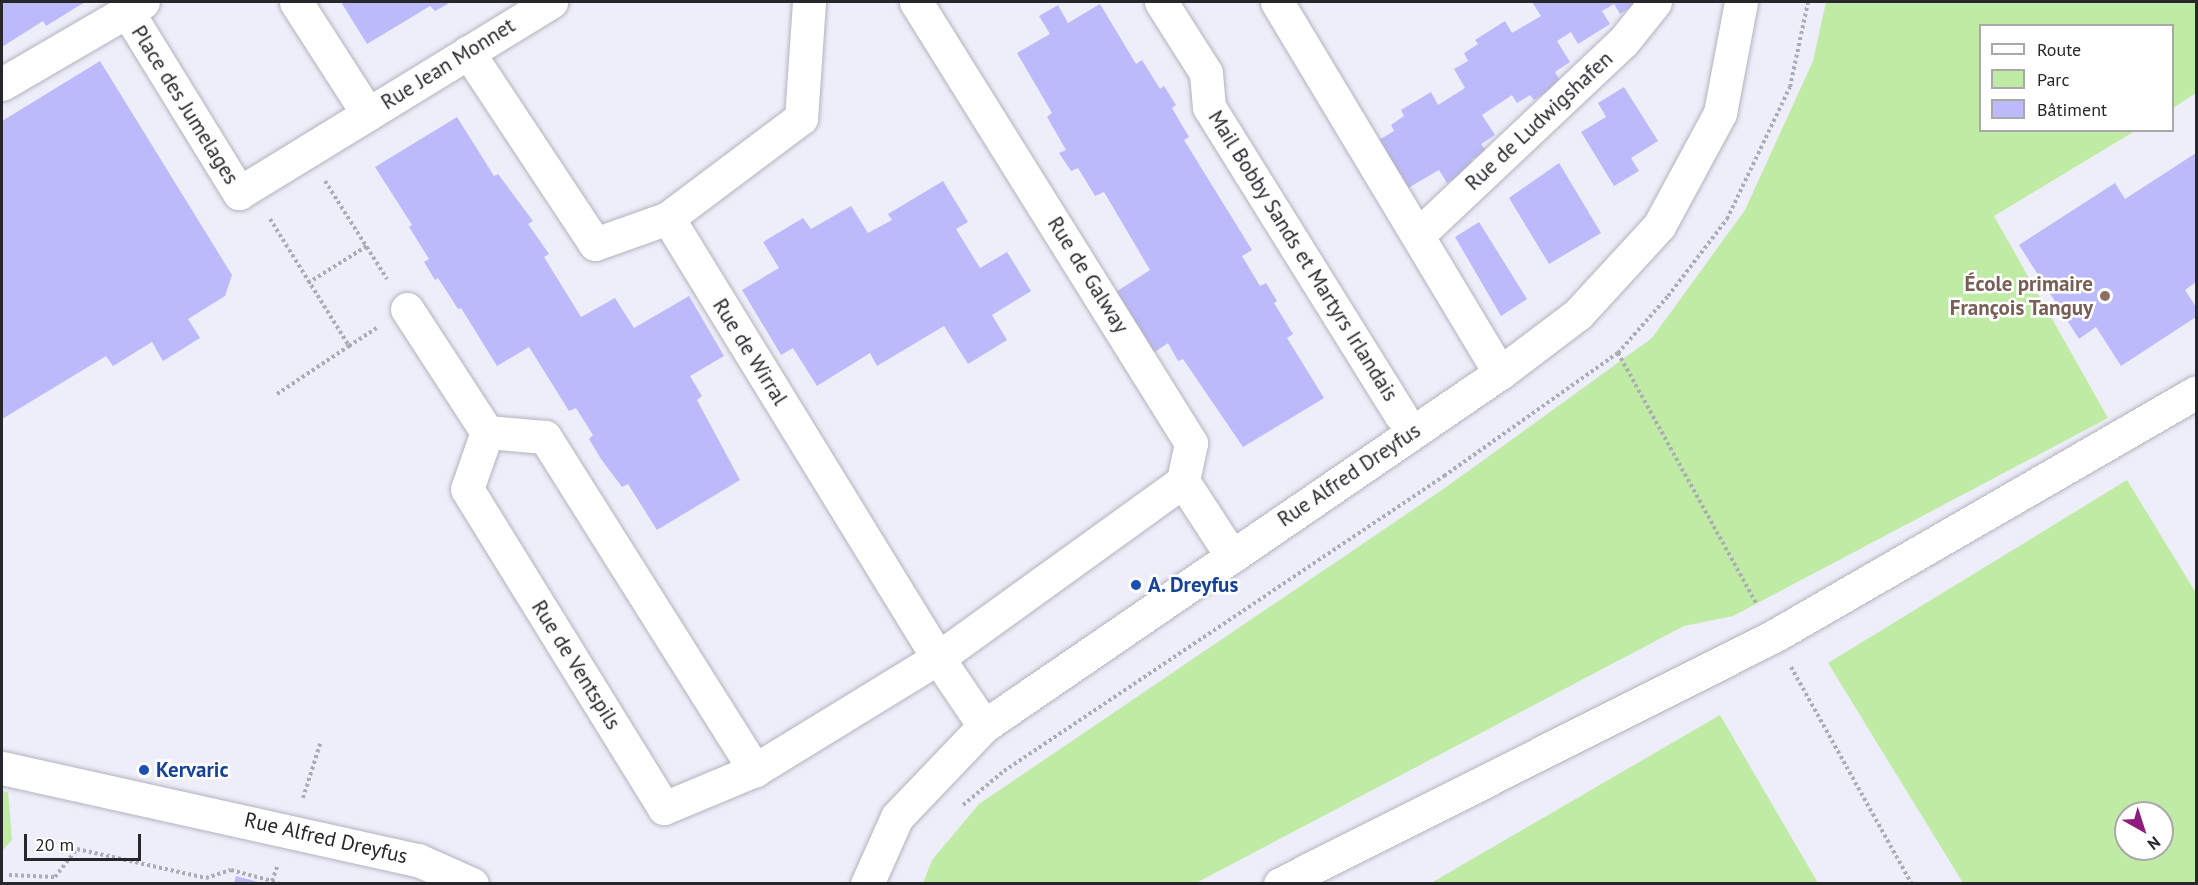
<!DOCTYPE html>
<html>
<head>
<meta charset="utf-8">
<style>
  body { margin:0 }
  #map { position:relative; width:2198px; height:885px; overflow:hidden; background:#eeeefa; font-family:"PT Sans",sans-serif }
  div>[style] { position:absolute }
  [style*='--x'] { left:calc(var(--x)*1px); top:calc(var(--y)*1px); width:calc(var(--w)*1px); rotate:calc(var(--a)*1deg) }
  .green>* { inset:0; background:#c0eba4 }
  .building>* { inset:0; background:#bcbafb }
  .path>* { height:4px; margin-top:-2px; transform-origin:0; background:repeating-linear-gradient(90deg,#acacb5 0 3px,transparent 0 6px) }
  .roads { filter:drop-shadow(0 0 2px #b3b3bf) drop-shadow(0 0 2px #b3b3bf) }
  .minor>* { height:33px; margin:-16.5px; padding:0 16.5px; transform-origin:16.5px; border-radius:16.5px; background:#fff }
  .major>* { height:33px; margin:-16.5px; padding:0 16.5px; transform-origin:16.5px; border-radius:16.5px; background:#fff }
  .dots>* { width:16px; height:16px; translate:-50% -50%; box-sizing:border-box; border:3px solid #fff; border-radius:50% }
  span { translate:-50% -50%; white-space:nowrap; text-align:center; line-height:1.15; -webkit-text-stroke:5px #fff; paint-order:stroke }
  .street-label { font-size:21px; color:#27272b }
  .education-label { font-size:21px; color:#785e54; font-weight:700 }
  .right { translate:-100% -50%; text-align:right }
  .transit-label { font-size:21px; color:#164399; font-weight:700 }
  .left { translate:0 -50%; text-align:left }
  .frame { position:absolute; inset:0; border:3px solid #27272b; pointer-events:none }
  .legend { position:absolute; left:1979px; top:24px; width:195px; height:108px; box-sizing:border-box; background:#fff; border:2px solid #a9a9aa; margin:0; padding:8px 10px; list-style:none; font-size:18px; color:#27272b }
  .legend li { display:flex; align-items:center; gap:12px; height:30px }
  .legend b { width:30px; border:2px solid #a9a9aa }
  .north { position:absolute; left:2114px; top:801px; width:60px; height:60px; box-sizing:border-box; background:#fff; border:2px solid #a9a9aa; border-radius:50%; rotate:141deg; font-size:16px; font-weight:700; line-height:24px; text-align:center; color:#27272b }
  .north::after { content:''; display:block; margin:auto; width:21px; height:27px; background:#8f1c7c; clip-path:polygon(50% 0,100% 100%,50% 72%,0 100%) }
  .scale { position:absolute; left:24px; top:834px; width:117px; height:27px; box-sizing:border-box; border:3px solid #27272b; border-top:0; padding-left:8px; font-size:18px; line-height:21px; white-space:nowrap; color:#27272b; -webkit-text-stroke:4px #fff; paint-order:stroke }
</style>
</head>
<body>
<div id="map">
  <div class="green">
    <i style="clip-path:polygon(1826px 2px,2196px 2px,2196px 93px,2173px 108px,2172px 26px,1980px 26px,1980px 130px,2135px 131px,1994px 216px,2108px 418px,1733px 616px,1684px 626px,1196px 883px,923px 883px,932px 860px,979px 804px,1442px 490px,1652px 338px,1745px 210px,1813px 61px)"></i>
    <i style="clip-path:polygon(evenodd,2127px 480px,2196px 593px,2196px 883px,1963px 883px,1828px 663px,2127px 480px,2126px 813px,2162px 813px,2162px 849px,2126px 849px,2126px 813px)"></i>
    <i style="clip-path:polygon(1720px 715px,1818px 883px,1431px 883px)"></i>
    <i style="clip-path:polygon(2px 791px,8px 792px,12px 840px,2px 851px)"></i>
  </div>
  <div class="building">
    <i style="clip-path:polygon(2px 2px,85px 2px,46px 26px,43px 21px,2px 47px)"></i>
    <i style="clip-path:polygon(341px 2px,451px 2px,435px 11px,430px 6px,367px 44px)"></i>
    <i style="clip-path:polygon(1532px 2px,1639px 2px,1620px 14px,1614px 4px,1602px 11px,1610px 24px,1578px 44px,1571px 32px,1557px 41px,1570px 62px,1555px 72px,1561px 82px,1534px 100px,1530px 95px,1517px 103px,1512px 95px,1482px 115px,1495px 135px,1481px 144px,1486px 151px,1471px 160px,1475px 166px,1447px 183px,1439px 170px,1408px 188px,1379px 140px,1394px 131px,1391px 125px,1404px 116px,1401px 110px,1431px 92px,1438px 105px,1465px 88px,1454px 69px,1468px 61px,1464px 53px,1478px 44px,1475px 40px,1505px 21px,1512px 33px,1541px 16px)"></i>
    <i style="clip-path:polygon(1100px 4px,1136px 64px,1142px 60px,1160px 89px,1164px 86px,1176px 105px,1172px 108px,1189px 137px,1184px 140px,1252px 250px,1242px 256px,1260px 286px,1266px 283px,1277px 301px,1274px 303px,1293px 334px,1287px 338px,1324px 398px,1243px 447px,1183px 359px,1178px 361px,1168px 343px,1146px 358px,1108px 297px,1150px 270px,1104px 192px,1095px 196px,1078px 168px,1071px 171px,1059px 153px,1066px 150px,1047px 117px,1052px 113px,1017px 53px,1050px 34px,1039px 16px,1058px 5px,1068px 23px)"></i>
    <i style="clip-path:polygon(100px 61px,232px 275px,225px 296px,188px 319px,200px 338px,163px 361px,152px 342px,113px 366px,106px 356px,2px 419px,2px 121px)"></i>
    <i style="clip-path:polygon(1624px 87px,1658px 141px,1631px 158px,1639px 171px,1614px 186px,1581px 132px,1606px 117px,1598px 103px)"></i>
    <i style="clip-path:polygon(457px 117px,494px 176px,498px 174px,533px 221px,528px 224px,549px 254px,544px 257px,581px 317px,615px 298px,634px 328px,689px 296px,724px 356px,690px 376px,702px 396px,697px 400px,740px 480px,657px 530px,628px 484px,622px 487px,601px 459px,589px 439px,593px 435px,576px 408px,569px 411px,529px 347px,497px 366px,461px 308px,458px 309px,438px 278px,435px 280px,424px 262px,429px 259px,409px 227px,412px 225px,375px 167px)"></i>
    <i style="clip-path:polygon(2196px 153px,2196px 282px,2185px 290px,2196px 307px,2196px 317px,2121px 366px,2096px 327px,2079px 339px,2019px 245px,2115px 183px,2125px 199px)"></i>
    <i style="clip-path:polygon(1559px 163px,1601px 233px,1549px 264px,1509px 198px)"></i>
    <i style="clip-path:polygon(943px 181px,968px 222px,956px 229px,980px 268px,1007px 252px,1031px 291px,992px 315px,1007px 340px,968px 364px,944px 326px,877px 366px,870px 353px,817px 386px,793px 348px,781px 355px,742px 290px,779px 268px,763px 242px,803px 218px,811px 229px,851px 206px,868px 233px,892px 220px,888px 214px)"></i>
    <i style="clip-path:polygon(1479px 222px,1527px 299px,1501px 316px,1455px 237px)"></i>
    <i style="clip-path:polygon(236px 876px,261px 883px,261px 884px,234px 884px)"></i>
  </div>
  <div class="path">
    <i style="--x:325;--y:181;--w:116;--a:57.7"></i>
    <i style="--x:270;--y:219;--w:150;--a:58.1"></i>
    <i style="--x:349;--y:346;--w:33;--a:-33"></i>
    <i style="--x:308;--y:283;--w:70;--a:-32.1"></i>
    <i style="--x:1618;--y:353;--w:288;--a:61.1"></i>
    <i style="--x:277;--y:394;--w:87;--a:-33.7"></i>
    <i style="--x:1791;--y:667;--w:248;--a:60.9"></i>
    <i style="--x:303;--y:798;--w:57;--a:-72.5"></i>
    <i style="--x:963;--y:805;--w:53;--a:-39.7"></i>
    <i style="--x:1004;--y:771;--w:530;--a:-33.84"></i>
    <i style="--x:1444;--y:476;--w:213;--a:-35.3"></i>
    <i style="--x:1618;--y:353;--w:76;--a:-48.7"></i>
    <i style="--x:1668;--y:296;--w:97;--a:-52.5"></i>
    <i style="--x:1727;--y:219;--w:146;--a:-64.5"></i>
    <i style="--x:1790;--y:87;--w:87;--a:-78"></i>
    <i style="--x:9;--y:875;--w:46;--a:2.5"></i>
    <i style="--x:55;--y:877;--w:36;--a:-52"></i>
    <i style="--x:77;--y:849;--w:132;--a:12.7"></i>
    <i style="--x:206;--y:878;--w:26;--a:-18"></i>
    <i style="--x:231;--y:870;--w:42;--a:15"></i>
    <i style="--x:272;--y:881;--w:15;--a:-70"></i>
    <i style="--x:272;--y:881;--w:8;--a:23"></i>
  </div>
  <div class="roads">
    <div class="minor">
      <i style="--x:296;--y:2;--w:133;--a:57.3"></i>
      <i style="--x:368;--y:114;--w:215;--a:-31.5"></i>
      <i style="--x:809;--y:2;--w:116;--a:93.9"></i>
      <i style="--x:801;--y:118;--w:166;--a:143.1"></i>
      <i style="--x:668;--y:218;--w:516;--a:58.47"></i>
      <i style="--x:938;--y:658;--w:82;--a:55.9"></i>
      <i style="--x:916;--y:2;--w:520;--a:58.05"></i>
      <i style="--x:1191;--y:443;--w:39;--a:102"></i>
      <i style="--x:1183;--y:481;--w:88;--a:57"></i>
      <i style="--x:1161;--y:2;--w:84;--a:57.6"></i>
      <i style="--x:1206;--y:73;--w:34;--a:85"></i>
      <i style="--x:1209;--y:107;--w:363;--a:58.1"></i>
      <i style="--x:1277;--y:2;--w:433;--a:59"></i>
      <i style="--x:127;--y:11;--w:214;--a:58.4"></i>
      <i style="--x:239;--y:193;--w:151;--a:-31.5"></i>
      <i style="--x:468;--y:52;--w:230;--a:56.5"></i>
      <i style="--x:595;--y:244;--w:77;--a:-19.6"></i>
      <i style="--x:2;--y:84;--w:163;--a:-30.2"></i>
      <i style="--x:1418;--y:235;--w:282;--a:-43.3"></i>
      <i style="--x:1623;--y:42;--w:51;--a:-51.3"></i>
      <i style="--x:407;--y:309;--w:147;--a:57"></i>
      <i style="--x:487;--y:432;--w:60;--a:109.3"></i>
      <i style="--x:467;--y:489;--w:375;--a:58.3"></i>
      <i style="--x:664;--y:808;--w:99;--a:-22.7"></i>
      <i style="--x:755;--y:770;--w:215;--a:-31.5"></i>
      <i style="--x:938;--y:658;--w:302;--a:-35.8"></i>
      <i style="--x:487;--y:432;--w:58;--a:4.9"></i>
      <i style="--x:545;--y:437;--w:394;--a:57.8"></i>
      <i style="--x:2;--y:768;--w:426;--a:12.5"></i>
      <i style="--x:418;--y:860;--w:59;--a:24"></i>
      <i style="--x:1280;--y:884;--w:553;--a:-26.66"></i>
      <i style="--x:1774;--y:636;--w:487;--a:-30"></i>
    </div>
    <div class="major">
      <i style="--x:867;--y:884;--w:73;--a:-65.9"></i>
      <i style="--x:897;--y:817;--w:126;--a:-46.3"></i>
      <i style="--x:984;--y:726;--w:625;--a:-34.38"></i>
      <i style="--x:1500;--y:373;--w:98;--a:-37.1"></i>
      <i style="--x:1578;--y:314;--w:120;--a:-47.4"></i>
      <i style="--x:1659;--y:226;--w:128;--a:-61.6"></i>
      <i style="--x:1720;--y:113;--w:113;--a:-79.3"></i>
    </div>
  </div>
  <div class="dots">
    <i style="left:2105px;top:296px;background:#8d6e63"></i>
    <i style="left:1136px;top:585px;background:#1a4fb4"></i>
    <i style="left:144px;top:770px;background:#1a4fb4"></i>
  </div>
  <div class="street-label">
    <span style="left:448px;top:64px;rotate:-32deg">Rue Jean Monnet</span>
    <span style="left:185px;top:105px;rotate:58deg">Place des Jumelages</span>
    <span style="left:1539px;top:121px;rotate:-43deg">Rue de Ludwigshafen</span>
    <span style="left:1303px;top:256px;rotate:58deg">Mail Bobby Sands et Martyrs Irlandais</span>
    <span style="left:1088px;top:275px;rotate:58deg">Rue de Galway</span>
    <span style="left:750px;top:352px;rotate:58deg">Rue de Wirral</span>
    <span style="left:1349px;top:475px;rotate:-34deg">Rue Alfred Dreyfus</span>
    <span style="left:576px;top:665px;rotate:58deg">Rue de Ventspils</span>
    <span style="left:326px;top:838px;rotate:13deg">Rue Alfred Dreyfus</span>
  </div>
  <div class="education-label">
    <span class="right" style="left:2093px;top:296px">École primaire<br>François Tanguy</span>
  </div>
  <div class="transit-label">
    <span class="left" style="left:1148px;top:585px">A. Dreyfus</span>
    <span class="left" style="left:156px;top:770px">Kervaric</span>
  </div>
  <div class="frame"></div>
  <ul class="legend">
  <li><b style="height:8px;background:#fff"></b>Route</li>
  <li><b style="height:16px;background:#c0eba4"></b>Parc</li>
  <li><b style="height:16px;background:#bcbafb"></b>Bâtiment</li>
  </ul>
  <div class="north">N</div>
  <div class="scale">20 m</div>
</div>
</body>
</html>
